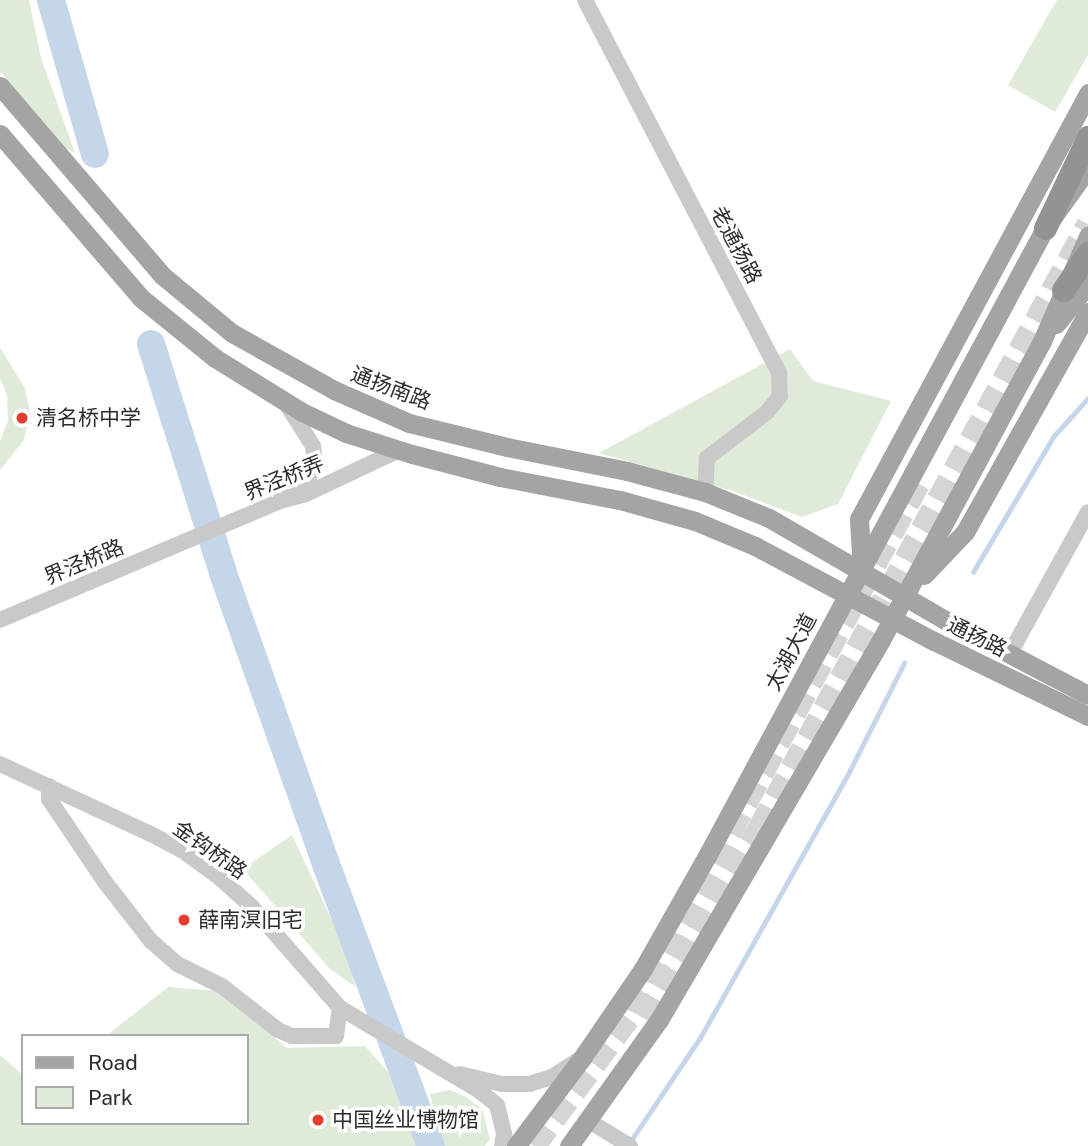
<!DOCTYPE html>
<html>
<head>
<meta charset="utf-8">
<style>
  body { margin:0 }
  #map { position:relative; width:1088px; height:1146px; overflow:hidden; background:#fff; font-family:"Public Sans","Noto Sans SC",sans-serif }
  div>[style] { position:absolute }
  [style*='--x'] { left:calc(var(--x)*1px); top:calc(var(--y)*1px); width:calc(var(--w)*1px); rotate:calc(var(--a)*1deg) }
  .green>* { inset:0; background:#dfead9 }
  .stream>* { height:4.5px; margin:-2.25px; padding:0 2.25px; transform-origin:2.25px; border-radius:2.25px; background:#c5d6ea }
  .river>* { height:28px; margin:-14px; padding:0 14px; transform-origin:14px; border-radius:14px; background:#c5d6ea }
  .highway-tunnel>* { height:23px; margin-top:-11.5px; transform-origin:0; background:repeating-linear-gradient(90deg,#d5d5d5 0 23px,transparent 0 34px) }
  .minor>* { height:16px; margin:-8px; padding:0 8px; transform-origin:8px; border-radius:8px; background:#c9c9c9 }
  .major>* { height:19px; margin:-9.5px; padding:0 9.5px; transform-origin:9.5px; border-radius:9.5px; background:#a4a4a4 }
  .highway>* { height:23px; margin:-11.5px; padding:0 11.5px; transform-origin:11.5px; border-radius:11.5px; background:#939393 }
  .dots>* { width:19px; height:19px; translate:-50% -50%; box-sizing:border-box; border:4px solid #fff; border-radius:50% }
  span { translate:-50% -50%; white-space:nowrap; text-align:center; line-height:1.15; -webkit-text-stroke:7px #fff; paint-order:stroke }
  .street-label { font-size:21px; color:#2c2c2c }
  .poi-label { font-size:21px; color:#2c2c2c }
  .left { translate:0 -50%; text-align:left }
  .legend { position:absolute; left:21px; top:1034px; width:228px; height:91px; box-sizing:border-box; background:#fff; border:2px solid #ababab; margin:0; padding:9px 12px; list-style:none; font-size:21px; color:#2c2c2c }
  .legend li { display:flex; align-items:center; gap:14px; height:35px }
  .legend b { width:35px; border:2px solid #ababab }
</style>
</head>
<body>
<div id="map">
  <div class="green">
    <i style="clip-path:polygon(0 0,29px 0,41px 58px,75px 153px,58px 144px,0 71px)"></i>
    <i style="clip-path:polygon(1057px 0,1088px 0,1088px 55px,1055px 112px,1008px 85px)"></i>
    <i style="clip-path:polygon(0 348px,25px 388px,30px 412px,24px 440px,0 470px,0 441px,8px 420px,7px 395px,0 378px)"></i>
    <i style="clip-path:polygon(790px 349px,813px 381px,891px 401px,838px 504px,802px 517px,733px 491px,599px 453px)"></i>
    <i style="clip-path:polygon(292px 835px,343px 944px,356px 987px,330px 969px,243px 869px)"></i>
    <i style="clip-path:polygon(168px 987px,218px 991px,287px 1048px,365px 1046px,397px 1082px,421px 1146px,0 1146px,0 1055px,23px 1075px,23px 1123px,247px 1123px,247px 1036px,106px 1036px)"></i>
    <i style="clip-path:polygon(450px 1090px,466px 1097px,482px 1109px,490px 1139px,485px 1146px,443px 1146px,430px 1094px)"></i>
  </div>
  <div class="stream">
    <i style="--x:973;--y:572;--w:157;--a:-59.3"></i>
    <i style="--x:1053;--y:437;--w:52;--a:-48.1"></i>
    <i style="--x:630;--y:1142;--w:125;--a:-56.1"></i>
    <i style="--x:700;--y:1038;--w:298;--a:-60.7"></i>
    <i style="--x:846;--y:778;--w:129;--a:-63.2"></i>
  </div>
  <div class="river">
    <i style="--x:51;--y:0;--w:160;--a:74.1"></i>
    <i style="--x:151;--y:344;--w:240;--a:72.5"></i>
    <i style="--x:223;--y:573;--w:309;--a:70.5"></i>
    <i style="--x:326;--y:864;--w:301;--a:69.6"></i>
  </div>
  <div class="highway-tunnel">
    <i style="--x:644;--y:1018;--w:222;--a:-58.8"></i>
    <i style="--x:759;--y:828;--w:688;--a:-61.42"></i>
    <i style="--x:534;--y:1146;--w:167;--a:-53.5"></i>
    <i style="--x:633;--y:1012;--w:608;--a:-61.62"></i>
  </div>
  <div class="minor">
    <i style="--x:585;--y:0;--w:420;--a:62.5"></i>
    <i style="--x:779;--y:373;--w:23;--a:88"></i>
    <i style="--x:780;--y:396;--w:21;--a:129"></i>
    <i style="--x:767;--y:412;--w:76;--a:142.5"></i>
    <i style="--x:707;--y:458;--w:34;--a:93"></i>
    <i style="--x:287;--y:405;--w:49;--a:57.6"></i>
    <i style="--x:313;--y:446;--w:20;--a:84"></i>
    <i style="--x:315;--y:466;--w:17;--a:118"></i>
    <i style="--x:307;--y:481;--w:21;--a:145"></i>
    <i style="--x:0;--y:620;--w:304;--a:-23"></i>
    <i style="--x:280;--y:501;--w:27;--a:-15"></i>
    <i style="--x:306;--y:494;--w:103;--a:-25.3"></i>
    <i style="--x:1009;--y:655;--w:163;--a:-61.1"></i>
    <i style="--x:0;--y:764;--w:166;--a:24.9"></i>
    <i style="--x:151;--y:834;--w:40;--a:28"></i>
    <i style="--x:186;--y:853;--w:42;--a:36.3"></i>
    <i style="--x:220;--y:878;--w:43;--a:42.2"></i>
    <i style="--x:252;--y:907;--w:134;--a:48.9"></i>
    <i style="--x:340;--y:1008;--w:161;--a:30.7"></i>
    <i style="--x:478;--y:1090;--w:24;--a:38"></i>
    <i style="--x:497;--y:1105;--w:30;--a:76"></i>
    <i style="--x:504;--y:1134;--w:12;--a:99"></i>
    <i style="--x:49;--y:786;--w:13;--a:90"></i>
    <i style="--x:49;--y:799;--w:100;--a:56"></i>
    <i style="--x:105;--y:882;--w:75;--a:52.1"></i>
    <i style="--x:151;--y:941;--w:35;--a:41"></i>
    <i style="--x:177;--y:964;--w:50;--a:26.1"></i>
    <i style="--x:222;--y:986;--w:71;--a:38.2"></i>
    <i style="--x:278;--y:1030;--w:15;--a:23"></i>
    <i style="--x:292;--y:1036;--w:44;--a:0"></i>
    <i style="--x:336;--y:1036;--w:28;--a:-82"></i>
    <i style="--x:460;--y:1074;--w:43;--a:13.4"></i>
    <i style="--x:502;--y:1084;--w:27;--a:0"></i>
    <i style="--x:529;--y:1084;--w:24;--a:-17"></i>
    <i style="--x:552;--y:1077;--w:30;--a:-33"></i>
    <i style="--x:589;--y:1121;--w:48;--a:31.4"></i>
  </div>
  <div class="major">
    <i style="--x:0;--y:86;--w:250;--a:49.4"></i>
    <i style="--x:163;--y:276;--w:89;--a:39.6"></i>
    <i style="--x:232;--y:333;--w:117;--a:29.2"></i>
    <i style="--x:334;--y:390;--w:82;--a:23.7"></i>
    <i style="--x:409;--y:423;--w:101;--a:13.8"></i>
    <i style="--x:507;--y:447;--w:122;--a:11.3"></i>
    <i style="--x:627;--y:471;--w:81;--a:15.1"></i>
    <i style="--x:705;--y:492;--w:69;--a:22.1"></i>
    <i style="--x:769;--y:518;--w:203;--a:30.1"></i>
    <i style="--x:945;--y:620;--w:161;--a:27.7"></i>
    <i style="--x:0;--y:134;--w:216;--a:49.3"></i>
    <i style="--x:141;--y:298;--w:95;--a:39"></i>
    <i style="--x:215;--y:358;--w:102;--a:31.8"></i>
    <i style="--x:302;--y:412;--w:49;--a:25.5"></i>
    <i style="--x:346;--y:433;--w:69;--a:17.7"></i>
    <i style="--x:412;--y:454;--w:91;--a:14.6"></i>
    <i style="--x:500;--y:477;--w:122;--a:10.9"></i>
    <i style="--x:620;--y:500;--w:78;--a:15.6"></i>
    <i style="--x:695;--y:521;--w:65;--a:22.6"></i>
    <i style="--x:755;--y:546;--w:203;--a:28"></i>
    <i style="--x:934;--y:641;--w:171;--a:26"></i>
    <i style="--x:1056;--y:324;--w:51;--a:-51.3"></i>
    <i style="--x:862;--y:570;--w:51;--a:-93.4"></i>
    <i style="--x:859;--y:519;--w:484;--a:-61.7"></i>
    <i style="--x:924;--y:575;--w:59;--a:-46.4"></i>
    <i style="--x:965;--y:532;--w:252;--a:-60.8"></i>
    <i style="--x:516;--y:1146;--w:110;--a:-53.1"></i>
    <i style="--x:582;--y:1058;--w:108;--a:-55.6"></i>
    <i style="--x:643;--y:969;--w:130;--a:-60.5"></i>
    <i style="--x:707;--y:856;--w:713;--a:-61.71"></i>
    <i style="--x:1045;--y:228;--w:74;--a:-54.4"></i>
    <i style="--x:569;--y:1146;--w:155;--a:-54.5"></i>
    <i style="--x:659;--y:1020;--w:440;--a:-59.7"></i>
    <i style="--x:881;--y:640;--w:340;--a:-61.7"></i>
    <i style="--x:1042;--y:341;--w:115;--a:-66.3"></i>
  </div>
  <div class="highway">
    <i style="--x:1045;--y:228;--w:101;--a:-64.7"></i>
    <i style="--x:1063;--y:290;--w:45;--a:-56"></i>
  </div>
  <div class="dots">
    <i style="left:22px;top:418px;background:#e23d2e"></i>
    <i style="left:184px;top:920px;background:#e23d2e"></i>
    <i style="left:318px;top:1120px;background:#e23d2e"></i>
  </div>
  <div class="street-label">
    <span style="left:736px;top:245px;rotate:62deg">老通扬路</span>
    <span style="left:391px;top:388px;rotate:21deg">通扬南路</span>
    <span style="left:284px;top:478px;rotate:-22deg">界泾桥弄</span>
    <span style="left:84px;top:562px;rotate:-23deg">界泾桥路</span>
    <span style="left:977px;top:637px;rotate:26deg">通扬路</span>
    <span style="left:791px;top:652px;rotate:-62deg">太湖大道</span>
    <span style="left:210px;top:850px;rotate:35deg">金钩桥路</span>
  </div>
  <div class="poi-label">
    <span class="left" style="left:36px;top:418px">清名桥中学</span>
    <span class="left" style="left:198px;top:920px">薛南溟旧宅</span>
    <span class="left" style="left:332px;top:1120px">中国丝业博物馆</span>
  </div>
  <ul class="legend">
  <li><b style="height:9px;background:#a4a4a4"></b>Road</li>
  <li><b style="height:19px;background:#dfead9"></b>Park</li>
  </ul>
</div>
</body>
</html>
